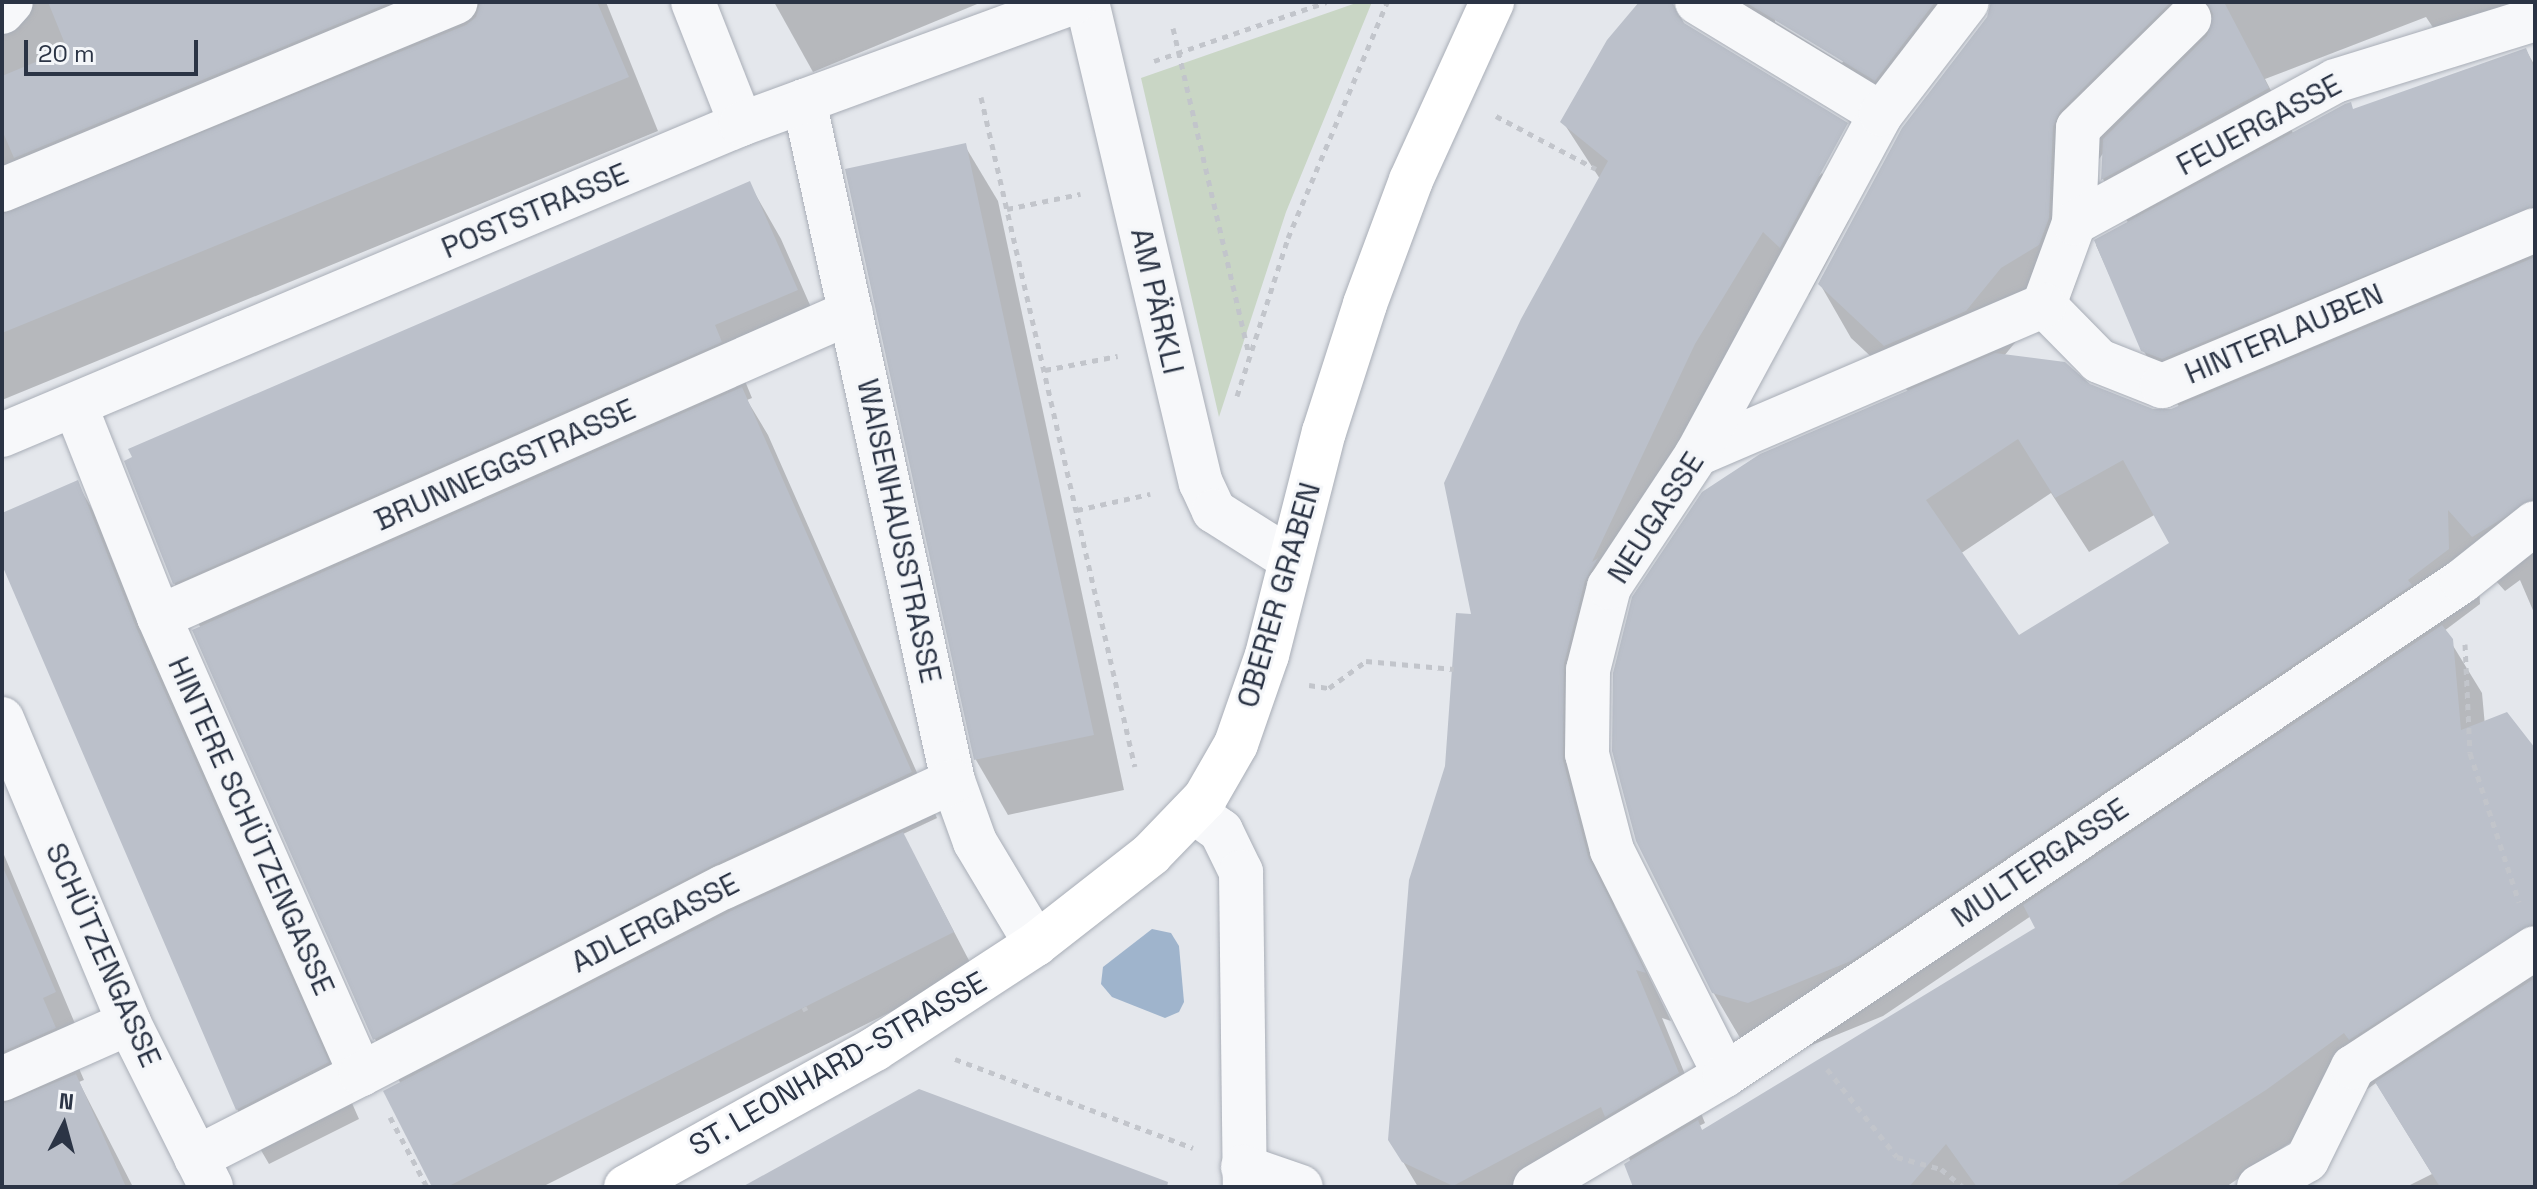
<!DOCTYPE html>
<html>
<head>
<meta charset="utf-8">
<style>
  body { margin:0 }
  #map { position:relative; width:2537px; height:1189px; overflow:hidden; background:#e4e7ec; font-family:"Space Grotesk",sans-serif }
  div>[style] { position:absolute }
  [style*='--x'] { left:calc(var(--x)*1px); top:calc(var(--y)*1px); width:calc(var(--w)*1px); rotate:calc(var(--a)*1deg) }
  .green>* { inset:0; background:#c9d6c5 }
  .water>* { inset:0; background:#9fb4cc }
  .shadow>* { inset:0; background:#0003 }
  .building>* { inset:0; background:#bbc0ca }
  .path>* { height:5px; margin-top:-2.5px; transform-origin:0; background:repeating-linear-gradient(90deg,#c2c5cb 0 6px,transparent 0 12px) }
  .roads { filter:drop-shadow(0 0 2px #a9aeb7) drop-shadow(0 0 2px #a9aeb7) }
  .minor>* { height:44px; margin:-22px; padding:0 22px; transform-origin:22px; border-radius:22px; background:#f7f8fa }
  .major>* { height:44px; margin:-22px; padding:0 22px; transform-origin:22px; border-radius:22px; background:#fff }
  span { translate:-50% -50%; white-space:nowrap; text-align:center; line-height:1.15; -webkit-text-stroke:6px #f4f6f9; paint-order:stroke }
  .street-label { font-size:30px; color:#2b3445 }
  .frame { position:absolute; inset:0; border:4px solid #2b3445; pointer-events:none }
  .north { position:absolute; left:24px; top:1085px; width:80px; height:80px; -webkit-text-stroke:6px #f4f6f9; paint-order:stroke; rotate:6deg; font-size:22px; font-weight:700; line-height:32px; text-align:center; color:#2b3445 }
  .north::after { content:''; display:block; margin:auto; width:28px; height:36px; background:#2b3445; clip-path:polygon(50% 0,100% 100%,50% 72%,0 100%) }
  .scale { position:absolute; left:24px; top:40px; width:174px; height:36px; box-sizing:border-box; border:4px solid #2b3445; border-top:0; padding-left:10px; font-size:24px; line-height:28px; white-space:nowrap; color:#2b3445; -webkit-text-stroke:6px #f4f6f9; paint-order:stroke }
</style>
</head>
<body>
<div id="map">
  <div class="green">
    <i style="clip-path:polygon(1359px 2px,1372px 2px,1286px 212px,1219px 417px,1141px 78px)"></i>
  </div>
  <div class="water">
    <i style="clip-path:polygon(1152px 929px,1171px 933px,1179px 946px,1184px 1002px,1179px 1012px,1165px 1018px,1112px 997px,1101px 984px,1103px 967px)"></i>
  </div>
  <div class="shadow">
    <i style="clip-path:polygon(2px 2px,606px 2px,658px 131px,2px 400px)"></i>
    <i style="clip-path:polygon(774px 2px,982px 2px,813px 72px)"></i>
    <i style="clip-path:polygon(evenodd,1641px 2px,1665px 2px,1816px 179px,1822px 173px,1849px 220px,1809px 295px,1792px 280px,1723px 394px,1612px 631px,1590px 811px,1615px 907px,1671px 1021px,1662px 1018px,1705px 1123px,1699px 1126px,1703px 1132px,2037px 928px,2031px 916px,1883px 1016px,1780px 1058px,1746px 1048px,1713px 992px,1909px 392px,1851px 338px,1820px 284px,1989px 18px,1991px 2px,2535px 2px,2442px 41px,2426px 17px,2265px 79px,2294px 135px,2526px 50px,2535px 66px,2535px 615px,2520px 580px,2505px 591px,2478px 561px,2480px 604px,2444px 631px,2482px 693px,2490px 781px,2535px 758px,2535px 1187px,2406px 1187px,2432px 1174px,2376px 1083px,2226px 1187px,1635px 1187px,1629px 1156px,1570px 1187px,1418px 1187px,1390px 1140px,1447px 767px,1600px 179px,1563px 122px,1641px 2px,2104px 152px,2103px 179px,2130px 226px,2096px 245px,2143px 350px,2180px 408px,2171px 411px,2152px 411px,2004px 356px,2032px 322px,2070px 299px,2079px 273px,2083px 182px,2104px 152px,1641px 2px,2051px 493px,2089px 552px,2156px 514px,2172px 543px,2018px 638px,1960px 554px,2051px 493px)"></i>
    <i style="clip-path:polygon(evenodd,1736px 2px,1953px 2px,1867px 111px,1736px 2px,1775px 18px,1844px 60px,1842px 63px,1775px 22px,1775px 18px)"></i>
    <i style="clip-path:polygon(965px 146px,998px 201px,1124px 790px,1008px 815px,976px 760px,847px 171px)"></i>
    <i style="clip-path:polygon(749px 183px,781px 239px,828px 346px,745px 381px,752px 398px,747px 400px,768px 435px,937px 818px,903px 834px,974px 970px,542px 1187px,434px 1187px,401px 1084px,375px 1039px,201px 628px,174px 583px)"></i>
    <i style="clip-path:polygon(77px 483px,109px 538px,167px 685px,359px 1119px,269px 1164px,237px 1109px,2px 561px,2px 515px)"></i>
    <i style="clip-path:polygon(2px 850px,84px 1045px,71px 1050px,84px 1080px,79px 1082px,133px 1187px,2px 1187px)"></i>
  </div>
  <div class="building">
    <i style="clip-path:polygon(48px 2px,391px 2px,14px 158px,2px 130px,2px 76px,67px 49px)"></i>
    <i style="clip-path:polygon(480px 2px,597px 2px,629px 77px,2px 333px,2px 214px,466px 25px,476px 17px)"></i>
    <i style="clip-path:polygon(1639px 2px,1672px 2px,1684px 23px,1848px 123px,1780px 248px,1763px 232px,1695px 344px,1592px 562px,1598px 558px,1585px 581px,1564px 664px,1563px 760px,1588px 856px,1646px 973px,1636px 970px,1679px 1073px,1605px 1117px,1601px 1107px,1453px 1186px,1402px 1162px,1388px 1140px,1409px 880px,1445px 766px,1456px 613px,1471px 614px,1444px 483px,1521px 319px,1608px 161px,1560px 122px,1607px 40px)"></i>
    <i style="clip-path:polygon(1745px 2px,1935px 2px,1875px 81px)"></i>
    <i style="clip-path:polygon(1991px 2px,2171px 2px,2060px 111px,2053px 127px,2049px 218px,2039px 245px,2001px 268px,1966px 311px,1884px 346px,1818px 284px,1902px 128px,1987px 17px)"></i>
    <i style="clip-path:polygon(2207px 2px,2224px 2px,2269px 88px,2101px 180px,2103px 139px,2207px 36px,2213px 14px)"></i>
    <i style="clip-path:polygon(2526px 48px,2535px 70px,2535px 206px,2162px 359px,2141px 351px,2094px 240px,2345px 104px,2351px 102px,2353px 109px)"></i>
    <i style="clip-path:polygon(966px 143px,1094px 735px,974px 760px,845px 169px)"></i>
    <i style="clip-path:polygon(750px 181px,798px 290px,715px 325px,722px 342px,173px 584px,124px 461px,132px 457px,128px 449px)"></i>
    <i style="clip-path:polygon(evenodd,2535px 257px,2535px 499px,2472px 537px,2448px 510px,2449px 549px,2408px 580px,2412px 585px,1851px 961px,1748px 1003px,1712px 993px,1636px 841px,1612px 751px,1613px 673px,1632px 597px,1702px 492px,1760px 454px,1995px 353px,2065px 362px,2090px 384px,2153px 409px,2171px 409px,2535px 257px,2018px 439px,2055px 498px,2123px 460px,2169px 543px,2019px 635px,1926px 500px,2018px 439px)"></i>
    <i style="clip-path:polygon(742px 387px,912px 772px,713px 865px,373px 1040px,192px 630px)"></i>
    <i style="clip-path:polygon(78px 480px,136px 627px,329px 1062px,236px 1110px,2px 565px,2px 513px)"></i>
    <i style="clip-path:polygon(2442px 625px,2453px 639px,2461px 730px,2507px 712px,2535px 748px,2535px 923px,2349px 1040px,2344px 1033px,2266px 1090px,2114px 1187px,1977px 1187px,1946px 1144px,1909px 1187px,1633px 1187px,1624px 1164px,1698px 1120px,1702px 1130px,2035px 928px,2023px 905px)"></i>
    <i style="clip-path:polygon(903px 832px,954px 932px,447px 1187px,432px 1187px,383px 1091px,735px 909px)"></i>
    <i style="clip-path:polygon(2px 865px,56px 992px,43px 998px,56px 1028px,2px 1052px)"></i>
    <i style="clip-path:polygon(2535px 978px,2535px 1187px,2440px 1187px,2375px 1082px)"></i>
    <i style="clip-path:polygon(76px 1074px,126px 1187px,2px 1187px,2px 1104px)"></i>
    <i style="clip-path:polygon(919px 1089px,1168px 1182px,1167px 1187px,742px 1187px)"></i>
  </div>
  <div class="path">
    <i style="--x:1173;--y:28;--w:335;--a:76.9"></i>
    <i style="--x:1154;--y:61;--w:182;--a:-18.9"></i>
    <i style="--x:981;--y:97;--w:687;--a:77.06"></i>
    <i style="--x:1496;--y:116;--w:113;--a:27.9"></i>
    <i style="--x:1007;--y:209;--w:75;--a:-11.6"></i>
    <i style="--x:1045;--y:370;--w:74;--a:-10.9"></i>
    <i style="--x:1237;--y:396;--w:166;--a:-72.1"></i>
    <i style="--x:1288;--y:238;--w:256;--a:-67.2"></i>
    <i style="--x:1077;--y:510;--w:75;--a:-12.4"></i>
    <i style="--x:2465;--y:644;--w:109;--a:87.4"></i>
    <i style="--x:2470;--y:753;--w:157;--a:71.8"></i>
    <i style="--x:1309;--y:685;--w:20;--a:9"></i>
    <i style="--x:1329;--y:688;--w:46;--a:-36.1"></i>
    <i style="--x:1366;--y:661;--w:88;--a:5.2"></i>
    <i style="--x:804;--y:1007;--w:4;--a:63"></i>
    <i style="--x:955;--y:1059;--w:254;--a:20.5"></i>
    <i style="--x:1827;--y:1069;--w:112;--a:51.5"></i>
    <i style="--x:1897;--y:1157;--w:46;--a:15.3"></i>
    <i style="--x:1941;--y:1169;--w:28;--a:39"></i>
    <i style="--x:390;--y:1117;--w:79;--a:62.1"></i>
  </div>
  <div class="roads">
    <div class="minor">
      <i style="--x:693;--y:2;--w:131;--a:68.5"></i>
      <i style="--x:1087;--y:2;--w:494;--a:76.7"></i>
      <i style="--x:1201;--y:483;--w:31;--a:65"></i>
      <i style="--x:1214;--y:511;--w:90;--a:32.3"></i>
      <i style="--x:1697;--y:2;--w:215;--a:31.3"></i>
      <i style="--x:2;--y:12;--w:13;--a:-48"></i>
      <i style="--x:804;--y:101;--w:696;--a:77.64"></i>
      <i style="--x:953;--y:781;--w:65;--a:70.2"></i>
      <i style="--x:975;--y:842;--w:119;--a:59.1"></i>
      <i style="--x:2;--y:190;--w:491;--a:-22.5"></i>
      <i style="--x:2074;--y:223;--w:95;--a:-87.6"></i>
      <i style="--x:2078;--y:128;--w:156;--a:-44.5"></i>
      <i style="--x:2044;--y:305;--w:87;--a:-69.9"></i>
      <i style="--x:2074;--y:223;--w:297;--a:-28.5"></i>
      <i style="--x:2335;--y:81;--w:209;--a:-17.2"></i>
      <i style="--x:2044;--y:305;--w:78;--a:45.5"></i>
      <i style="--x:2099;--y:361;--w:68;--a:21.6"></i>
      <i style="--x:2162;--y:386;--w:404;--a:-22.7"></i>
      <i style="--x:75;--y:405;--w:228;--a:68.4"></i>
      <i style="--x:159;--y:617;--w:500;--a:66.2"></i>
      <i style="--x:361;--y:1074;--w:185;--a:153"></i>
      <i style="--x:2;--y:435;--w:802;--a:-22.82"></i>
      <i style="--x:741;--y:124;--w:355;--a:-20.1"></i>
      <i style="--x:1697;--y:454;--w:378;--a:-23.2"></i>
      <i style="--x:159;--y:617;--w:756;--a:-23.79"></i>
      <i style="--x:2;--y:719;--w:329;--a:67.3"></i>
      <i style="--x:129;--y:1023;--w:183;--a:63.4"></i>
      <i style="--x:1194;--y:812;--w:33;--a:35"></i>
      <i style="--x:1221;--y:831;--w:46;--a:64"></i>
      <i style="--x:1241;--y:872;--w:315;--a:89.3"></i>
      <i style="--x:361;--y:1074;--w:408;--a:-27.3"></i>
      <i style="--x:724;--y:887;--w:252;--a:-24.8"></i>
      <i style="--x:1725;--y:1075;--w:252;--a:-116.7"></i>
      <i style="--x:1612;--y:850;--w:99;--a:-104.6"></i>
      <i style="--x:1587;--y:754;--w:84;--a:-89.3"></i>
      <i style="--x:1588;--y:670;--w:86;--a:-75.8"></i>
      <i style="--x:1609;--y:587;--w:159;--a:-56.5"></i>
      <i style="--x:1697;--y:454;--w:387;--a:-61.6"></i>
      <i style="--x:1881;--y:114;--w:141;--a:-52.5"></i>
      <i style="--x:2;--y:1079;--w:139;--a:-23.8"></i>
      <i style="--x:1243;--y:1167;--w:61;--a:19"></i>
      <i style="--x:1535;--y:1187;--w:221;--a:-30.5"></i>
      <i style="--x:1725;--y:1075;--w:887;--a:-33.83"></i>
      <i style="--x:2462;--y:581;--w:93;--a:-38.5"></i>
      <i style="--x:2259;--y:1187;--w:55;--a:-29.4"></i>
      <i style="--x:2307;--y:1160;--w:104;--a:-63.7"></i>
      <i style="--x:2353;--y:1067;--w:217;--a:-33.2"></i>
    </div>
    <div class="major">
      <i style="--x:626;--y:1187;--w:285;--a:-29"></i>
      <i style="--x:875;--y:1049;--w:192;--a:-33.1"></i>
      <i style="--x:1036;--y:944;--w:146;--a:-38"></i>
      <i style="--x:1151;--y:854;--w:78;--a:-46"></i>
      <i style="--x:1205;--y:798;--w:62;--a:-60.1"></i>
      <i style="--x:1236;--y:744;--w:94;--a:-70.8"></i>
      <i style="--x:1267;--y:655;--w:230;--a:-75.7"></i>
      <i style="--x:1324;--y:432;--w:134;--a:-72.2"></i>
      <i style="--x:1365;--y:304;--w:132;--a:-69.6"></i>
      <i style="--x:1411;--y:180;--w:196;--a:-65.5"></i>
    </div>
  </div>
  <div class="street-label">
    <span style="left:2259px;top:125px;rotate:-28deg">FEUERGASSE</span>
    <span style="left:535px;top:211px;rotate:-23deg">POSTSTRASSE</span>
    <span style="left:1157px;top:301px;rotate:77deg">AM PÄRKLI</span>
    <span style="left:2284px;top:334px;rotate:-23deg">HINTERLAUBEN</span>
    <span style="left:505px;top:465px;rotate:-24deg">BRUNNEGGSTRASSE</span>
    <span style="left:1656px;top:518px;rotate:-57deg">NEUGASSE</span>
    <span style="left:899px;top:531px;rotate:78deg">WAISENHAUSSTRASSE</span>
    <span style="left:1279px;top:595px;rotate:-74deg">OBERER GRABEN</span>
    <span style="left:251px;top:826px;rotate:66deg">HINTERE SCHÜTZENGASSE</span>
    <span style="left:2040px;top:863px;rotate:-34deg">MULTERGASSE</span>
    <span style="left:655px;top:923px;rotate:-27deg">ADLERGASSE</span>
    <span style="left:103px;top:955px;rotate:66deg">SCHÜTZENGASSE</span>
    <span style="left:838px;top:1064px;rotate:-30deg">ST. LEONHARD-STRASSE</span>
  </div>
  <div class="frame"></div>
  <div class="north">N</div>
  <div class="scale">20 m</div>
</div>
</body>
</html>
